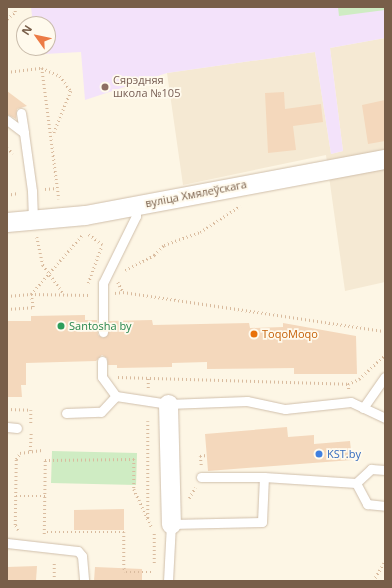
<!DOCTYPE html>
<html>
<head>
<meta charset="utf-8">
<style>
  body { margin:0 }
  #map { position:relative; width:392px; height:588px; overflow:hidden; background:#fdf6e5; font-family:"Open Sans",sans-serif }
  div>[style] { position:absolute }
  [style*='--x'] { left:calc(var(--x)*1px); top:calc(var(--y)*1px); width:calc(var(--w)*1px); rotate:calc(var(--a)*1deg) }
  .residential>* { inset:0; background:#f5e9d3 }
  .education>* { inset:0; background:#f3e2fa }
  .green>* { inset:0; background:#cfecc3 }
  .building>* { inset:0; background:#f4d8bc }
  .path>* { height:2.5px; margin-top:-1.25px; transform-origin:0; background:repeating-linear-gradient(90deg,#d9bb9e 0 1px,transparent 0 4px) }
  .roads { filter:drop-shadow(0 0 1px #d0bfab) drop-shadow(0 0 1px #d0bfab) }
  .lane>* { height:9px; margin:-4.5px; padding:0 4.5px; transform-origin:4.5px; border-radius:4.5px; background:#fff }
  .street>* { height:19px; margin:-9.5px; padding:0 9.5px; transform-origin:9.5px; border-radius:9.5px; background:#fff }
  .dots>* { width:11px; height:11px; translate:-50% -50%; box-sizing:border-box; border:2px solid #fffaed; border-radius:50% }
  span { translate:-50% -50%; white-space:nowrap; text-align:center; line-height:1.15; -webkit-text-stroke:3.5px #fffaed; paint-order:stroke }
  .education-label { font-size:11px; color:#785e54 }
  .left { translate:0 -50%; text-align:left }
  .street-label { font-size:11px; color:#785e49 }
  .leisure-label { font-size:11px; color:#27864d }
  .food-label { font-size:11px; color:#c56008 }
  .shop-label { font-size:11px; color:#366cbe }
  .frame { position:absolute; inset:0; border:8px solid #785e49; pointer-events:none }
  .north { position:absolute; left:16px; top:16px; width:40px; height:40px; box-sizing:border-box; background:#fffaed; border:1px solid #c9bcab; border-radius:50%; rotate:303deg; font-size:11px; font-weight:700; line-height:16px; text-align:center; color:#785e49 }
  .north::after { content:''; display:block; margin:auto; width:14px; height:18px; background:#ec7b45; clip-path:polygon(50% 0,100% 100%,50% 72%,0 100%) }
</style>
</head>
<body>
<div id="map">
  <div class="residential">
    <i style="clip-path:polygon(385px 38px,385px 282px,345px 291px,326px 155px,183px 185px,167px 73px,315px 52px,331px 154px,343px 151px,330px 48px)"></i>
  </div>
  <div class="education">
    <i style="clip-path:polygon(31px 7px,385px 7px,385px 38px,330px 48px,343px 151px,331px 154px,315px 52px,167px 73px,85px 100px,81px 52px,44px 54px,38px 48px,48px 48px,48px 24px,33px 24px)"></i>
  </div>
  <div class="green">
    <i style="clip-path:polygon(338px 7px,385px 7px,385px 10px,339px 16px)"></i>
    <i style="clip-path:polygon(52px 451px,137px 453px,136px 485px,51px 483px)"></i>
  </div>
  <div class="building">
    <i style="clip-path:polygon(7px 91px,27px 106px,17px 109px,16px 119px,7px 114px)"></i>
    <i style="clip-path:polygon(284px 92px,285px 109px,321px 104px,323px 122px,293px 126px,296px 150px,268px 153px,265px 93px)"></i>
    <i style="clip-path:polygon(385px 100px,385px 141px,368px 144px,362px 105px)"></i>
    <i style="clip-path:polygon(85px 315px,85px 320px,97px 320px,98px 335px,103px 338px,108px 335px,109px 321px,152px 320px,153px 325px,249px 323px,250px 328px,283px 327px,283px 323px,356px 336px,357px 374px,294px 374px,294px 368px,207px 369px,207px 362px,172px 363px,172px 367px,117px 368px,117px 365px,108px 365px,107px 358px,102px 355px,96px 361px,26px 363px,26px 385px,21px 385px,22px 397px,7px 397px,7px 321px,31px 321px,31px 316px)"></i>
    <i style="clip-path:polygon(287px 427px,288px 437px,314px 435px,314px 444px,350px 441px,352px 460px,208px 471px,205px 434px)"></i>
    <i style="clip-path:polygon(124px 509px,124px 530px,74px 530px,74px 510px)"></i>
    <i style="clip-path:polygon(37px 566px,36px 581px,7px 581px,7px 567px)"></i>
    <i style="clip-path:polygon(95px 567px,142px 569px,142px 581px,94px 581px)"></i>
  </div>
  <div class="path">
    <i style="--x:7;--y:19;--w:11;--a:-41"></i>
    <i style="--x:15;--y:12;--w:5;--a:-90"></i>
    <i style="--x:42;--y:68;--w:20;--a:24"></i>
    <i style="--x:60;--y:76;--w:19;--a:54"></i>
    <i style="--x:71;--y:91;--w:48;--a:112.2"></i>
    <i style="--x:7;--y:72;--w:35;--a:-7"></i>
    <i style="--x:42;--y:68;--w:132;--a:82.6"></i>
    <i style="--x:7;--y:148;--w:8;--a:40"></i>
    <i style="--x:45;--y:189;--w:12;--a:-5"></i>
    <i style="--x:7;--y:195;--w:11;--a:-10"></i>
    <i style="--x:37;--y:237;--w:29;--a:78"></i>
    <i style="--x:43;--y:265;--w:36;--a:54"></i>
    <i style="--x:125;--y:270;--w:33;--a:-27"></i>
    <i style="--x:154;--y:255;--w:14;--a:-45"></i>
    <i style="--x:164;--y:245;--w:38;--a:-20"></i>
    <i style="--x:200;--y:232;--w:48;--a:-33"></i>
    <i style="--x:118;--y:282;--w:11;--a:63"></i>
    <i style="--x:88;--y:283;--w:40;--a:-69.8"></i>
    <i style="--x:102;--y:245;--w:18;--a:-142"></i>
    <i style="--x:115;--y:293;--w:8;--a:-7"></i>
    <i style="--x:123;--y:292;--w:265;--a:8.5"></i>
    <i style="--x:7;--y:296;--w:24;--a:-5"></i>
    <i style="--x:31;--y:294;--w:59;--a:1"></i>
    <i style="--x:7;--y:309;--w:26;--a:-4"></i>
    <i style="--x:33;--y:307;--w:13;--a:-99"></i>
    <i style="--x:31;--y:294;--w:79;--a:-49.1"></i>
    <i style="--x:118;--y:377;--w:230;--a:1.7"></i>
    <i style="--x:348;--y:384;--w:5;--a:79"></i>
    <i style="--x:348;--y:384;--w:12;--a:-24"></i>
    <i style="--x:359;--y:379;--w:35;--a:-43"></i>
    <i style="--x:148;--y:388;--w:10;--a:-90"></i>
    <i style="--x:7;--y:409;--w:24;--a:2"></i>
    <i style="--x:31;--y:410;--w:14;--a:90"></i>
    <i style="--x:148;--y:421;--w:97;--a:90"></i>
    <i style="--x:30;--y:451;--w:18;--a:-87"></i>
    <i style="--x:201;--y:465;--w:9;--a:-96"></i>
    <i style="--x:200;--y:456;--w:6;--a:-9"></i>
    <i style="--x:16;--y:496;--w:29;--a:0"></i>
    <i style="--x:189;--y:498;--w:12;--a:-59"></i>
    <i style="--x:18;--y:530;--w:6;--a:-121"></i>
    <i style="--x:15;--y:525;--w:66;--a:-89.1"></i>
    <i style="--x:16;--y:459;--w:7;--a:-56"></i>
    <i style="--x:20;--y:453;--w:22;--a:-8"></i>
    <i style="--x:47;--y:532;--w:77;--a:0"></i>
    <i style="--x:124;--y:532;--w:36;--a:90"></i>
    <i style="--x:124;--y:568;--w:4;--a:63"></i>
    <i style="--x:126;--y:572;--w:27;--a:0"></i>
    <i style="--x:44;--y:534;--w:74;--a:-89.2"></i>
    <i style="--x:45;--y:460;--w:89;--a:-0.6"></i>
    <i style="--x:134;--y:459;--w:30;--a:90"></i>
    <i style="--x:134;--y:489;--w:43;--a:65.2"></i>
    <i style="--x:154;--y:563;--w:30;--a:-90"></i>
    <i style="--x:54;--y:581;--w:19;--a:-90"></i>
    <i style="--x:373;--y:581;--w:23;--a:-59"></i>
    <i style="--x:374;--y:581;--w:11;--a:0"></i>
  </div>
  <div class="roads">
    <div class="lane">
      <i style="--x:21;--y:113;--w:20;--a:81"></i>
      <i style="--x:7;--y:120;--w:21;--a:37"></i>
      <i style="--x:24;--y:133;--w:59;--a:82.1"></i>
      <i style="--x:32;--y:191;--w:28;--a:88"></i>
      <i style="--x:103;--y:332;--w:49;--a:-90"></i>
      <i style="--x:103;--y:283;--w:75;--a:-63.8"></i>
      <i style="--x:136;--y:216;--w:11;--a:-95"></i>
      <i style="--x:102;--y:361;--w:16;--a:90"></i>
      <i style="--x:102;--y:377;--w:24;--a:54"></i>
      <i style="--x:116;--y:396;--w:53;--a:8.7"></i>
      <i style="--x:168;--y:404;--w:79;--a:-2.2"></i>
      <i style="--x:247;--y:401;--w:39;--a:12"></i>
      <i style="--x:285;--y:409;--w:66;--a:-6.1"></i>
      <i style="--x:351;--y:402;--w:38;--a:25"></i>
      <i style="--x:363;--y:408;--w:38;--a:-55"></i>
      <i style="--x:66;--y:413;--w:35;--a:-2"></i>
      <i style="--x:101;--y:412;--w:22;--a:-47"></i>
      <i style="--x:7;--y:427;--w:10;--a:6"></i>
      <i style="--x:264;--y:477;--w:92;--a:3.7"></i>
      <i style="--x:356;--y:483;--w:21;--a:-43"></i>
      <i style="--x:371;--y:469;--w:14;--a:4"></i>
      <i style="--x:356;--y:483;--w:24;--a:62"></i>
      <i style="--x:367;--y:504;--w:18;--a:6"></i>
      <i style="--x:7;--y:543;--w:71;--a:6.4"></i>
      <i style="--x:78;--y:551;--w:6;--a:51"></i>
      <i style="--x:82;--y:556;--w:25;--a:85"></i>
      <i style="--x:168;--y:581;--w:57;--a:-87"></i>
      <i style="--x:171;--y:524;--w:91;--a:-1.3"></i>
      <i style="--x:262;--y:522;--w:45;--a:-87.5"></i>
      <i style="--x:264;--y:477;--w:63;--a:180"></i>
    </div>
    <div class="street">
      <i style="--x:7;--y:222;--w:78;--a:-5.1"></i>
      <i style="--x:85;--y:215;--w:305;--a:-10.6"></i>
      <i style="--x:168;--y:404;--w:120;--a:88.6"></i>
    </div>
  </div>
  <div class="dots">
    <i style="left:105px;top:87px;background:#8d6e63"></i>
    <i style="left:61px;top:326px;background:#2e9e5b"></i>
    <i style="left:254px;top:334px;background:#e8710a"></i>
    <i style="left:319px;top:454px;background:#3f7fe0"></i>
  </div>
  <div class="education-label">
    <span class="left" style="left:113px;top:87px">Сярэдняя<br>школа №105</span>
  </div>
  <div class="street-label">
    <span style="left:196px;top:194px;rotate:-11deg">вуліца Хмялеўскага</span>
  </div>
  <div class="leisure-label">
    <span class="left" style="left:69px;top:326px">Santosha by</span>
  </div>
  <div class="food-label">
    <span class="left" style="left:262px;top:334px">ToqoMoqo</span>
  </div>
  <div class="shop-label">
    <span class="left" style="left:327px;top:454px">KST.by</span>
  </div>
  <div class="frame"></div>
  <div class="north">N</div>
</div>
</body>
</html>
